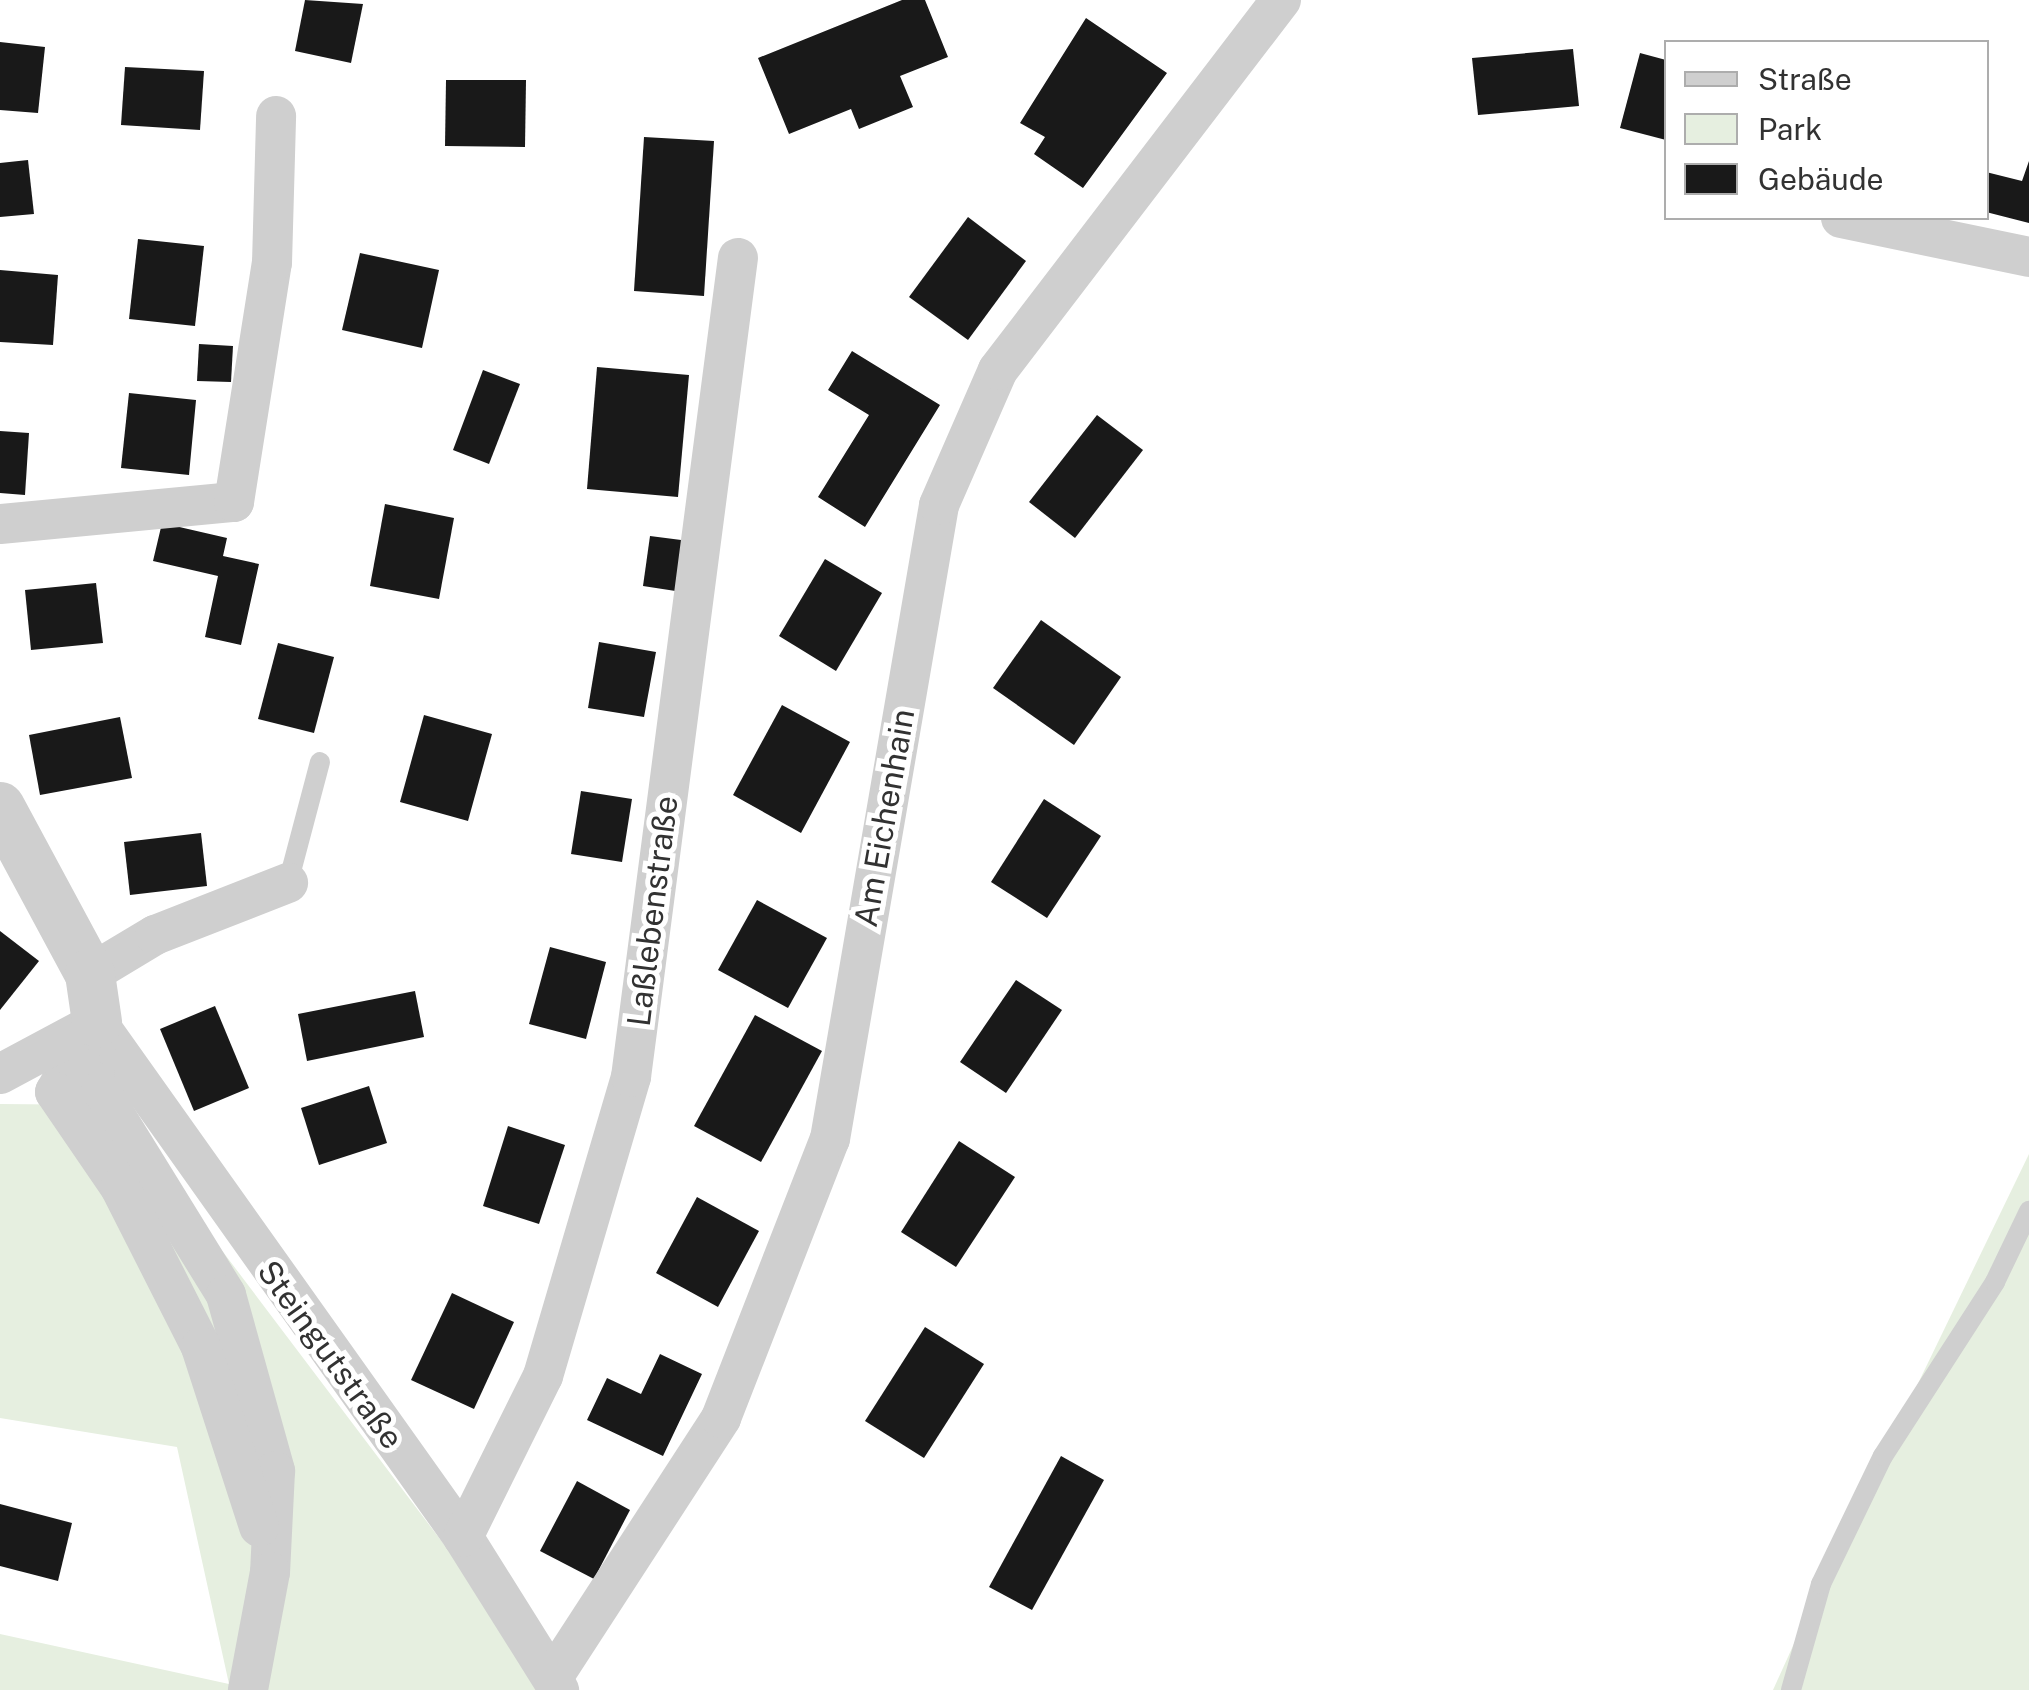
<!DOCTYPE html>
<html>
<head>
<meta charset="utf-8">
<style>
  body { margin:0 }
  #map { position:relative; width:2029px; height:1690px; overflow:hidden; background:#fff; font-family:"Public Sans",sans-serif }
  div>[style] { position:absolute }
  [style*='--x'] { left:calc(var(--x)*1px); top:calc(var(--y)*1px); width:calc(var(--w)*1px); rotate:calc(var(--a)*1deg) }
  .green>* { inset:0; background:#e6efe0 }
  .building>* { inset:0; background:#191919 }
  .service>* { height:20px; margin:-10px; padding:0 10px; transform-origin:10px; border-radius:10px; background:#cfcfcf }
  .minor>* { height:40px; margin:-20px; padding:0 20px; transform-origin:20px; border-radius:20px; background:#cfcfcf }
  .tertiary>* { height:50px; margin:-25px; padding:0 25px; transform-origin:25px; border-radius:25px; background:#cfcfcf }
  span { translate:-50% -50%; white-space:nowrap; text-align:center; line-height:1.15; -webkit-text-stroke:10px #fff; paint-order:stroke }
  .street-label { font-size:32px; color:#323232 }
  .legend { position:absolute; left:1664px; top:40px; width:325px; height:180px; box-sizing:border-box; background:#fff; border:2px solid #adadad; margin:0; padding:12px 18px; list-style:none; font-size:30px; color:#323232 }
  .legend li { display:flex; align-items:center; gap:20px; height:50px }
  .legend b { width:50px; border:2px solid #adadad }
</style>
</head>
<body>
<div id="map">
  <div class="green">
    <i style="clip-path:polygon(0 1104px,112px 1105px,554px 1690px,0 1690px,0 1634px,229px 1684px,177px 1447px,0 1418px)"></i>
    <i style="clip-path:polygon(2029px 1154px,2029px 1690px,1773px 1690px,1821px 1584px)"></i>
  </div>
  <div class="building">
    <i style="clip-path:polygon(305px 0,363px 4px,351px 63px,295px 51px)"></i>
    <i style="clip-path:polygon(902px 0,925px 0,948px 57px,900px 76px,913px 107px,859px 129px,851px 109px,789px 134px,758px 58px)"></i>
    <i style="clip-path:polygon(1086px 18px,1167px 73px,1083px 188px,1034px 154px,1045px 137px,1020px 123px)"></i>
    <i style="clip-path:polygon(0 42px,45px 47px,38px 113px,0 110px)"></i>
    <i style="clip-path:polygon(1573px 49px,1579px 106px,1478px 115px,1472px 58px)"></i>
    <i style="clip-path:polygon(1640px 53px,1666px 60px,1666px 140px,1620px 128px)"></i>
    <i style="clip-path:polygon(125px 67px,204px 71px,200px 130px,121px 125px)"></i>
    <i style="clip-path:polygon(446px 80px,526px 80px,525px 147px,445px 146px)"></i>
    <i style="clip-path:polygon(644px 137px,714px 141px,704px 296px,634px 291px)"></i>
    <i style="clip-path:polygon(28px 160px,34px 214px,0 217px,0 163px)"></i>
    <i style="clip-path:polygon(2029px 161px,2029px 223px,1986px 212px,1986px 172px,2022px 181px)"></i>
    <i style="clip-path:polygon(968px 217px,1026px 261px,968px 340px,909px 297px)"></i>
    <i style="clip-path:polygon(138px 239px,204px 246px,195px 326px,129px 319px)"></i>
    <i style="clip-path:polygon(360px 253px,439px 270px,422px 348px,342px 330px)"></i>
    <i style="clip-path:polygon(0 270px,58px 275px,53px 345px,0 342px)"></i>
    <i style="clip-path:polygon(199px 344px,233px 346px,231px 382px,197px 381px)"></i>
    <i style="clip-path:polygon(852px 351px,940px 405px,865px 527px,818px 497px,869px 415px,828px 390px)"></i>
    <i style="clip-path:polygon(597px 367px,689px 375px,678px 497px,587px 489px)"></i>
    <i style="clip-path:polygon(483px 370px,520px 384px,489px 464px,453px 450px)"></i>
    <i style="clip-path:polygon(129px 393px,196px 400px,189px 475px,121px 468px)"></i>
    <i style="clip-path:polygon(1097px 415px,1143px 450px,1075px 538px,1029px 502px)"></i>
    <i style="clip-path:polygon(0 431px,29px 433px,25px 495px,0 493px)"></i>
    <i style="clip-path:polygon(385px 504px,454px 518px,439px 599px,370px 586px)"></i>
    <i style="clip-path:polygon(162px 523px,227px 538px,223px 556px,259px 564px,241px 645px,205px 637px,218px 576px,153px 561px)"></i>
    <i style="clip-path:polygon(650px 536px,689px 541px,682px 592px,643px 586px)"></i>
    <i style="clip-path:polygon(825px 559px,882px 593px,836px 671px,779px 636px)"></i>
    <i style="clip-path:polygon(96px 583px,103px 643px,31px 650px,25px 590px)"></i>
    <i style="clip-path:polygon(1041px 620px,1121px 677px,1074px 745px,993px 688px)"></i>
    <i style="clip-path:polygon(599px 642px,656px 652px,644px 717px,588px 708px)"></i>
    <i style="clip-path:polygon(278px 643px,334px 657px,314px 733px,258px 719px)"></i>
    <i style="clip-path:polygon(782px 705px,850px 742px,801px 833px,733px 795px)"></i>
    <i style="clip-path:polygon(424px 715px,492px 734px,468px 821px,400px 802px)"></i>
    <i style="clip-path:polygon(120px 717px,132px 778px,40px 795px,29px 735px)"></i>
    <i style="clip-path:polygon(581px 791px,632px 799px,622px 862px,571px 854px)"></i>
    <i style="clip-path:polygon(1044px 799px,1101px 836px,1047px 918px,991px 882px)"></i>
    <i style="clip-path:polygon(201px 833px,207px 886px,130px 895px,124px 842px)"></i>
    <i style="clip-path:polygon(757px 900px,827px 938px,788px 1008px,718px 970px)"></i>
    <i style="clip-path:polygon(0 931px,39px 961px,0 1010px)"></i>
    <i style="clip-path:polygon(550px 947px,606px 962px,586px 1039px,529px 1024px)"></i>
    <i style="clip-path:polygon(1016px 980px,1062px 1010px,1006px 1093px,960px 1062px)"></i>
    <i style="clip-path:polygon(415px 991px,424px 1037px,307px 1061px,298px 1014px)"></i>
    <i style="clip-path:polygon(215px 1006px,249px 1088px,194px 1111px,160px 1029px)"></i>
    <i style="clip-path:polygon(755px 1015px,822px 1051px,761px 1162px,694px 1126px)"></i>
    <i style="clip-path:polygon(369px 1086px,387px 1143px,319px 1165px,301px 1108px)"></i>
    <i style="clip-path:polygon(508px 1126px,565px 1145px,539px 1224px,483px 1206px)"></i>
    <i style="clip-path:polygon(959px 1141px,1015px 1177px,956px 1267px,901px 1232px)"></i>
    <i style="clip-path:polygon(697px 1197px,759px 1231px,718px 1307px,656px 1273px)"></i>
    <i style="clip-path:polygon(452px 1293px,514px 1322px,474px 1409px,411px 1380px)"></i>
    <i style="clip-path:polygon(925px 1327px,984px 1364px,924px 1458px,865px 1421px)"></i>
    <i style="clip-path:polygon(660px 1354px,702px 1374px,663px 1456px,587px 1420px,607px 1378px,641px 1394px)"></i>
    <i style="clip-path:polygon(1061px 1456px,1104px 1480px,1032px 1610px,989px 1587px)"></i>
    <i style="clip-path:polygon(577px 1481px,630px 1510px,594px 1579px,540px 1551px)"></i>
    <i style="clip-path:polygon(0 1504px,72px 1523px,58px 1581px,0 1566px)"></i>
  </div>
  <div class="service">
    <i style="--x:288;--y:883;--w:125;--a:-75.2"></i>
    <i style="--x:1791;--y:1690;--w:110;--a:-74.2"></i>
    <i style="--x:1821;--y:1584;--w:142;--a:-64.2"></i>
    <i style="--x:1883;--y:1456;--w:207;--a:-57.2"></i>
    <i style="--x:1995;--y:1282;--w:79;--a:-64.4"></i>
  </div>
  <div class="minor">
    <i style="--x:1841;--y:218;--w:192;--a:11.7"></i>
    <i style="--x:0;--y:524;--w:235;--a:-5.4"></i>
    <i style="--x:234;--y:502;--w:242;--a:-81"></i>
    <i style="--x:272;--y:263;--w:147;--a:-88.4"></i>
    <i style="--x:90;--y:974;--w:76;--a:-31"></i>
    <i style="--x:155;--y:935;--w:143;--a:-21.4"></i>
    <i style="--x:97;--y:1022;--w:632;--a:54.6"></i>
    <i style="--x:463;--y:1537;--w:181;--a:57.9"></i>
    <i style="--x:97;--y:1022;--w:59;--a:92.9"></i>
    <i style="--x:94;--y:1081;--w:251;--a:58.3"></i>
    <i style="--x:226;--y:1295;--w:183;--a:74.4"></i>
    <i style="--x:275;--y:1471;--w:101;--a:92.8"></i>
    <i style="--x:270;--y:1572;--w:120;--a:100.6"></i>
    <i style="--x:92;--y:1029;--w:73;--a:120.4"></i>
    <i style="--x:55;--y:1092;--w:115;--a:55.6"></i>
    <i style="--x:120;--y:1187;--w:179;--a:63.1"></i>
    <i style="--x:201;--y:1347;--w:189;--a:72.1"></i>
    <i style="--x:0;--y:1074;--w:110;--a:-28.2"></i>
    <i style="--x:463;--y:1537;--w:180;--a:-63.6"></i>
    <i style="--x:543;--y:1376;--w:312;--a:-73.6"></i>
    <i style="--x:631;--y:1077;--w:826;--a:-82.56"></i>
    <i style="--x:555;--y:1674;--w:305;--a:-57"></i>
    <i style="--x:721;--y:1418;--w:300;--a:-68.7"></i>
    <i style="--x:830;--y:1139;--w:643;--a:-80.24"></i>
    <i style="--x:939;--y:505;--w:147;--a:-66.4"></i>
    <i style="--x:998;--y:370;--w:466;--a:-52.6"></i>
  </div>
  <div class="tertiary">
    <i style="--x:0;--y:807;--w:190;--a:61.7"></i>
    <i style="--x:90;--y:974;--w:49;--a:81.7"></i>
  </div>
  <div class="street-label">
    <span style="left:885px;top:818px;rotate:-80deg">Am Eichenhain</span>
    <span style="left:653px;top:911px;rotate:-83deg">Laßlebenstraße</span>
    <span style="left:330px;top:1355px;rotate:54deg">Steingutstraße</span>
  </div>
  <ul class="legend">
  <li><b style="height:12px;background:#cfcfcf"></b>Straße</li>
  <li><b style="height:28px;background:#e6efe0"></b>Park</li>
  <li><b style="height:28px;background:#191919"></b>Gebäude</li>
  </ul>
</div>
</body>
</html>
